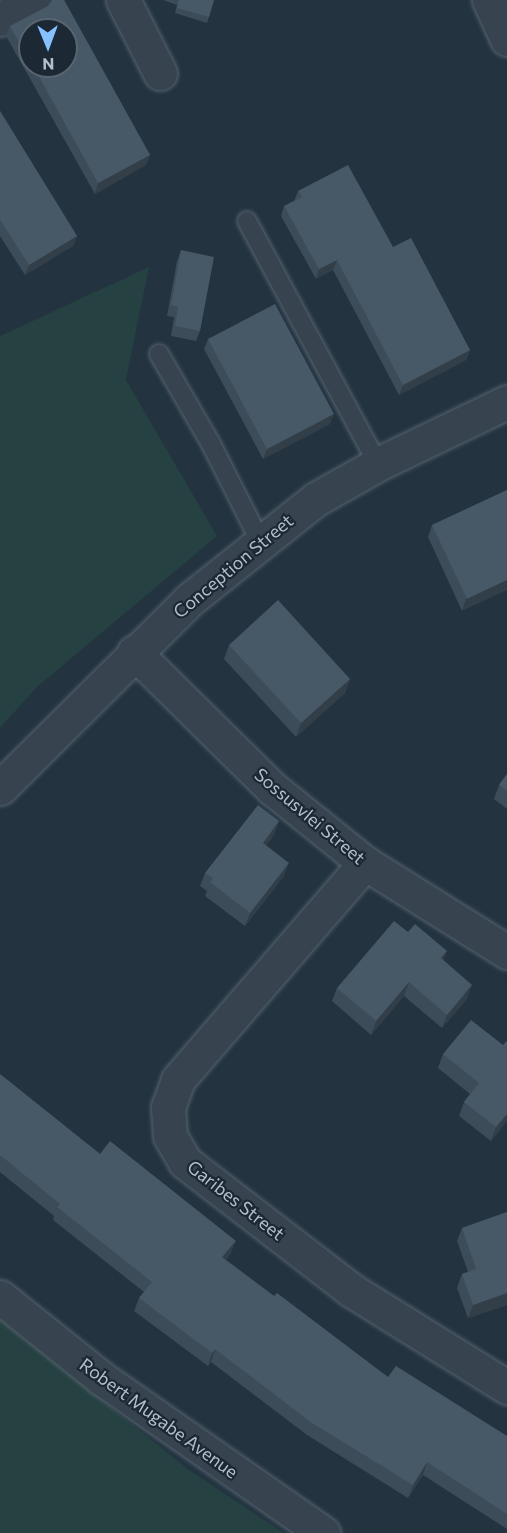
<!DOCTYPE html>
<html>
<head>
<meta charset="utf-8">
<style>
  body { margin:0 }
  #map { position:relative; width:507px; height:1533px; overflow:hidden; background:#233340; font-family:Commissioner,sans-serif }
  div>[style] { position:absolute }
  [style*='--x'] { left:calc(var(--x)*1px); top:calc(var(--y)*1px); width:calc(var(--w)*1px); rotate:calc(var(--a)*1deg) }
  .green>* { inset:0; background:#254141 }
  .roads { filter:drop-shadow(0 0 2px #55626e) drop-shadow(0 0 2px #55626e) }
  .service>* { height:18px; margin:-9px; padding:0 9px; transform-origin:9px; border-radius:9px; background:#374450 }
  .minor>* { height:33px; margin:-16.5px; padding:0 16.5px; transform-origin:16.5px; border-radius:16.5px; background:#374450 }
  .wall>* { inset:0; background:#3d4c59 }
  .shaded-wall>* { inset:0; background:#323e48 }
  .building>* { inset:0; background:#475867 }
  span { translate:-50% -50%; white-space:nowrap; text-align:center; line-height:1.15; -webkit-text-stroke:4.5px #1c2935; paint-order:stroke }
  .street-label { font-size:18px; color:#b4bfcb }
  .north { position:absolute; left:18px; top:18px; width:60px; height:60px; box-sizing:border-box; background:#1c2935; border:2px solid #596571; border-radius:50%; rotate:179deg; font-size:16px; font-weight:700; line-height:24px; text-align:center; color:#b4bfcb }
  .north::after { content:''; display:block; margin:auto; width:21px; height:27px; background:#86c0fe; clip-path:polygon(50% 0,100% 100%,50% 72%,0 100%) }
</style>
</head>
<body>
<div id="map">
  <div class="green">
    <i style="clip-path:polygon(149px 267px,126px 380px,217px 536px,37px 687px,0 728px,0 336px)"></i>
    <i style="clip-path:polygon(0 1319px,188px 1469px,284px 1533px,0 1533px)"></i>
  </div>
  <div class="roads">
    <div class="service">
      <i style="--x:247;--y:221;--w:276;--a:61.7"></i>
      <i style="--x:159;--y:354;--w:104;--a:60"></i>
      <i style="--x:211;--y:444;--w:109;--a:63.2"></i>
    </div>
    <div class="minor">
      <i style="--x:123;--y:0;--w:82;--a:63.1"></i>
      <i style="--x:489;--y:0;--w:43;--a:65.2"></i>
      <i style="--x:0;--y:19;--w:40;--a:-28"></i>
      <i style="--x:134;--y:652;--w:195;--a:44.6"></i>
      <i style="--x:273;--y:789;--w:118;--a:38.8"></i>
      <i style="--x:365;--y:863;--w:168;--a:32.1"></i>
      <i style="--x:0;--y:788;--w:267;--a:-44.8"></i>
      <i style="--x:189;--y:600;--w:162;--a:-38.5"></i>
      <i style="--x:316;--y:499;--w:71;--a:-29.4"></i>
      <i style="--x:378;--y:464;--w:143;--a:-25.7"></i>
      <i style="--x:365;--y:863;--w:286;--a:130.8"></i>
      <i style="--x:178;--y:1080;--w:29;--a:110"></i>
      <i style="--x:168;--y:1107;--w:29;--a:86"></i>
      <i style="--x:170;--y:1136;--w:30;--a:60"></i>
      <i style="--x:185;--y:1162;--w:210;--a:37.6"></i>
      <i style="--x:351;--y:1290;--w:184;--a:31.9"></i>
      <i style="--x:0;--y:1297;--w:129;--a:38.7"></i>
      <i style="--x:101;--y:1378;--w:271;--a:34.9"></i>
    </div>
  </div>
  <div class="wall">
    <i style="clip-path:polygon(evenodd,52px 0,64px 0,150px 155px,146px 165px,95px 194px,6px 36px,10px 26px,48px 6px,52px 0,30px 30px,66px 30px,66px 66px,30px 66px,30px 30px)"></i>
    <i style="clip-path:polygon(163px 0,214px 0,207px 23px,175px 13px,177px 5px)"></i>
    <i style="clip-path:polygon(0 111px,77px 236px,73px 246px,25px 275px,0 236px)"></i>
    <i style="clip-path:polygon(298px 191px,393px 247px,470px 350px,466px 360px,399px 395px,333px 270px,316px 279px,281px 216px,284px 206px,294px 201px)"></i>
    <i style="clip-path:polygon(181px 250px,200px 331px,196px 341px,171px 336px,174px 317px,167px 316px,177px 261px)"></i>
    <i style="clip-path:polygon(208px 339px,330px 424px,263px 459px,204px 349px)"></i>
    <i style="clip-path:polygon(507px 490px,462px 611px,428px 537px,432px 525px)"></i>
    <i style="clip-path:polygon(229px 645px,350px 679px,345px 693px,296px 737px,224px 659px)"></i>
    <i style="clip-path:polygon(507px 774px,507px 809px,494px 799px,499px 785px)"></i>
    <i style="clip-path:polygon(279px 821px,274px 835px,266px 845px,284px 876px,245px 926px,205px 896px,207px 891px,200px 886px,205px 873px)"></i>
    <i style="clip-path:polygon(443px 961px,467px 999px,442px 1028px,404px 996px,371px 1035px,332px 1001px,337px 988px)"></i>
    <i style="clip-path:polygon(507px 1041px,507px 1121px,491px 1141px,459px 1116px,464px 1102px,470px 1094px,438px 1068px,443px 1054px,503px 1045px)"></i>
    <i style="clip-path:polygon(0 1074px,100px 1154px,231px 1253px,226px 1260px,274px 1296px,388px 1377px,507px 1436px,507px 1529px,423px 1475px,408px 1498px,307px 1435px,211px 1362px,208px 1366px,134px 1311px,139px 1298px,144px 1292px,53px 1220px,54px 1216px,0 1172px)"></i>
    <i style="clip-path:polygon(507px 1212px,507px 1305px,468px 1318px,457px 1288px,462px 1274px,468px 1272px,457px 1241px,462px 1228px)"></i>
  </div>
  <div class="shaded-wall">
    <i style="clip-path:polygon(150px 155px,146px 165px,95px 194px,98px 183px)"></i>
    <i style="clip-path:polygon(77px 236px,73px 246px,25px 275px,29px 265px)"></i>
    <i style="clip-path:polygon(337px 260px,333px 270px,316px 279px,319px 269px)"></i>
    <i style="clip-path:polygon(470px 350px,466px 360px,399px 395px,403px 385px)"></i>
    <i style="clip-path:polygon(334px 414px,330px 424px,263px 459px,267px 449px)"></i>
    <i style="clip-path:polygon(507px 580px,507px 590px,462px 611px,467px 599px)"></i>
    <i style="clip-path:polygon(350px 679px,345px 693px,296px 737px,301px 723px)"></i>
    <i style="clip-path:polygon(279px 821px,274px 835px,258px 856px,263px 843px)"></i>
    <i style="clip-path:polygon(289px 863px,284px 876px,245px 926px,250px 913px)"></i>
    <i style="clip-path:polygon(447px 951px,442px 965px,441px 958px)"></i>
    <i style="clip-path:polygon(409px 982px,404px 996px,371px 1035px,376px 1021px)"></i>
    <i style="clip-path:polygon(472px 985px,467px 999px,442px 1028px,447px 1015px)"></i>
    <i style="clip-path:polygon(507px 1114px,507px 1121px,491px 1141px,496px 1127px)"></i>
    <i style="clip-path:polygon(236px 1241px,231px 1253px,218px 1270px,222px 1257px)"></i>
    <i style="clip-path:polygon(507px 1293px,507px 1305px,468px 1318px,473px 1305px)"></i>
    <i style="clip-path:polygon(215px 1349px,211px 1362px,208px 1366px,212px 1353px)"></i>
    <i style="clip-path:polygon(427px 1462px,423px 1475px,408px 1498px,413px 1485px)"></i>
  </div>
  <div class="building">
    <i style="clip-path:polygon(52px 0,64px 0,150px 155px,98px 183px,33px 66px,66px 66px,66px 30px,30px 30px,30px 61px,10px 26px,48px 6px)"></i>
    <i style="clip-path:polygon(179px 0,214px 0,209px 17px,177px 8px)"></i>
    <i style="clip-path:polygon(0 111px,77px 236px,29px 265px,0 220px)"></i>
    <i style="clip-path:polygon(348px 165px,393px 247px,411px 238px,470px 350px,403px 385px,337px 260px,319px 269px,284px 206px,302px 197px,298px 191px)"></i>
    <i style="clip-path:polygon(181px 250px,214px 257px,200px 331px,175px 326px,178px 307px,171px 305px)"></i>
    <i style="clip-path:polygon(275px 304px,334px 414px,267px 449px,208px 339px)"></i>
    <i style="clip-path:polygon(507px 490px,507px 580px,467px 599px,432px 525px)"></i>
    <i style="clip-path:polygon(278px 600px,350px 679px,301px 723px,229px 645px)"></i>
    <i style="clip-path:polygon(507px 774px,507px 791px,499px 785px)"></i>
    <i style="clip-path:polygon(258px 805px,279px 821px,263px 843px,289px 863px,250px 913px,210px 882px,213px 878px,205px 873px)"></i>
    <i style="clip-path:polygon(394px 921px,408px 932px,415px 924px,447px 951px,441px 958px,472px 985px,447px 1015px,409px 982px,376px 1021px,337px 988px)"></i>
    <i style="clip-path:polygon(471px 1020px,503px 1045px,507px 1041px,507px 1114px,496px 1127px,464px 1102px,479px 1083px,443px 1054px)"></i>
    <i style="clip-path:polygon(0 1074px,100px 1154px,110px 1141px,236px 1241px,222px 1257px,274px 1296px,277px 1293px,388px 1377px,396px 1366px,507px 1436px,507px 1514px,427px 1462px,413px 1485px,312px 1423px,215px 1349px,212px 1353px,139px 1298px,152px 1282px,57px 1207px,60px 1204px,0 1155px)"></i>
    <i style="clip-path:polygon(507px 1212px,507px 1293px,473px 1305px,462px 1274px,476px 1269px,462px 1228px)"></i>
  </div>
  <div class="street-label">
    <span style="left:233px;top:566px;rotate:-40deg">Conception Street</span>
    <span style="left:310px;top:816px;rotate:40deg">Sossusvlei Street</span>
    <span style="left:236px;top:1200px;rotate:38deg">Garibes Street</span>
    <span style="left:159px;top:1418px;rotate:36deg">Robert Mugabe Avenue</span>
  </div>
  <div class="north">N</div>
</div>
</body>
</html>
